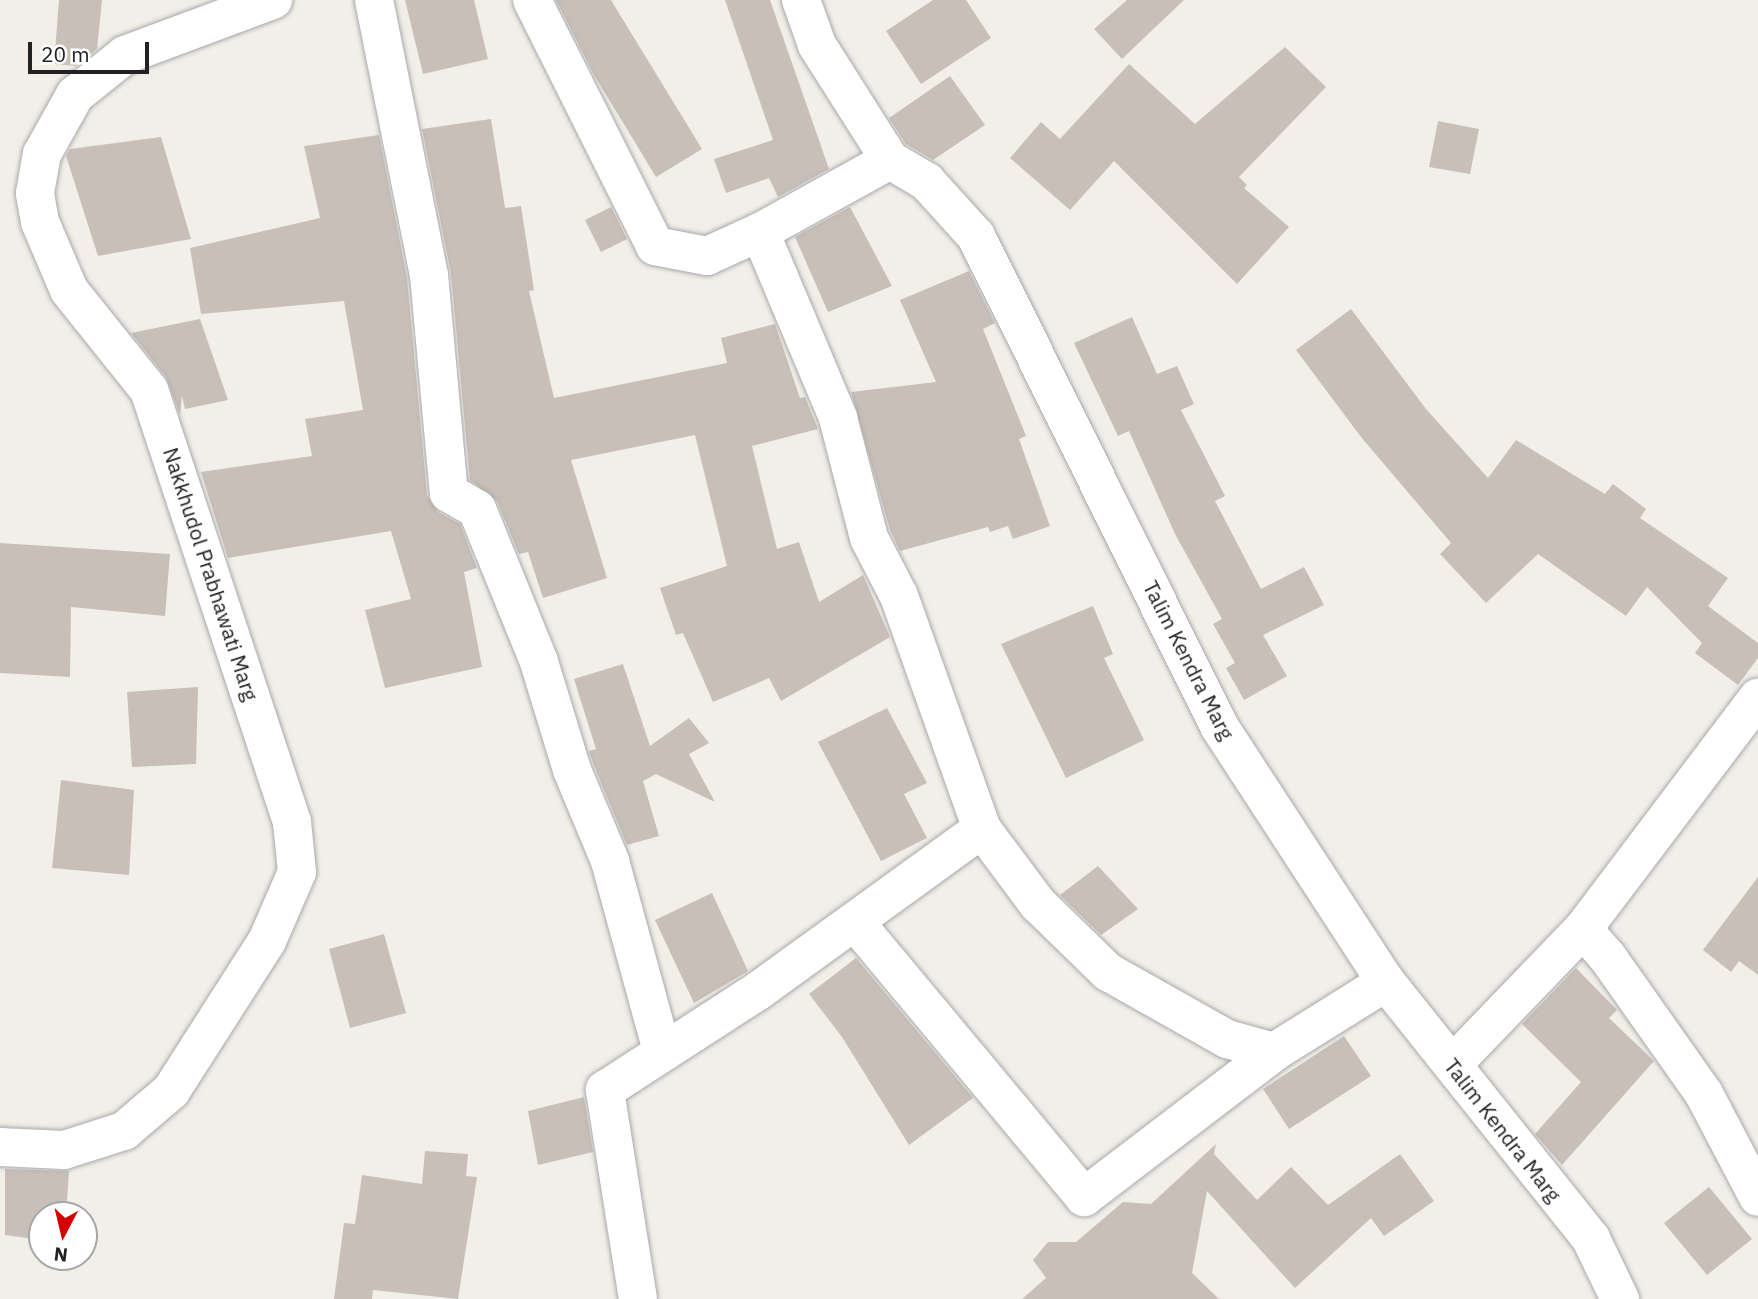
<!DOCTYPE html>
<html>
<head>
<meta charset="utf-8">
<style>
  body { margin:0 }
  #map { position:relative; width:1758px; height:1299px; overflow:hidden; background:#f2efe9; font-family:"IBM Plex Sans",sans-serif }
  div>[style] { position:absolute }
  [style*='--x'] { left:calc(var(--x)*1px); top:calc(var(--y)*1px); width:calc(var(--w)*1px); rotate:calc(var(--a)*1deg) }
  .building>* { inset:0; background:#c7bfb8 }
  .roads { filter:drop-shadow(0 0 2px #a9a9a9) drop-shadow(0 0 2px #a9a9a9) }
  .minor>* { height:38px; margin:-19px; padding:0 19px; transform-origin:19px; border-radius:19px; background:#fff }
  span { translate:-50% -50%; white-space:nowrap; text-align:center; line-height:1.15; -webkit-text-stroke:6px #fff; paint-order:stroke }
  .street-label { font-size:21px; color:#222 }
  .north { position:absolute; left:28px; top:1201px; width:70px; height:70px; box-sizing:border-box; background:#fff; border:2px solid #a7a7a7; border-radius:50%; rotate:187deg; font-size:19px; font-weight:700; line-height:28px; text-align:center; color:#222 }
  .north::after { content:''; display:block; margin:auto; width:24px; height:32px; background:#d40000; clip-path:polygon(50% 0,100% 100%,50% 72%,0 100%) }
  .scale { position:absolute; left:28px; top:42px; width:121px; height:32px; box-sizing:border-box; border:4px solid #222; border-top:0; padding-left:9px; font-size:21px; line-height:24px; white-space:nowrap; color:#222; -webkit-text-stroke:5px #fff; paint-order:stroke }
</style>
</head>
<body>
<div id="map">
  <div class="building">
    <i style="clip-path:polygon(59px 0,102px 0,97px 49px,76px 66px,54px 64px)"></i>
    <i style="clip-path:polygon(405px 0,474px 0,488px 59px,423px 74px)"></i>
    <i style="clip-path:polygon(556px 0,611px 0,702px 149px,656px 177px,594px 75px)"></i>
    <i style="clip-path:polygon(725px 0,770px 0,829px 169px,778px 197px,769px 178px,726px 193px,714px 159px,773px 140px)"></i>
    <i style="clip-path:polygon(933px 0,966px 0,991px 38px,921px 84px,886px 31px)"></i>
    <i style="clip-path:polygon(1127px 0,1184px 0,1122px 59px,1094px 29px)"></i>
    <i style="clip-path:polygon(1285px 47px,1326px 87px,1239px 177px,1247px 185px,1244px 188px,1289px 227px,1237px 284px,1114px 161px,1070px 210px,1010px 158px,1041px 122px,1060px 139px,1129px 64px,1195px 124px)"></i>
    <i style="clip-path:polygon(950px 76px,985px 125px,933px 160px,906px 144px,889px 118px)"></i>
    <i style="clip-path:polygon(491px 119px,505px 208px,521px 206px,534px 290px,529px 291px,554px 398px,727px 363px,721px 338px,775px 324px,800px 398px,805px 397px,818px 429px,752px 446px,777px 549px,799px 542px,819px 602px,863px 575px,890px 637px,781px 701px,769px 678px,713px 702px,683px 633px,676px 635px,660px 588px,727px 566px,695px 435px,571px 460px,607px 578px,543px 598px,528px 552px,519px 554px,497px 501px,470px 480px,451px 273px,422px 129px)"></i>
    <i style="clip-path:polygon(1438px 121px,1479px 129px,1470px 174px,1429px 167px)"></i>
    <i style="clip-path:polygon(379px 135px,407px 278px,427px 495px,438px 512px,460px 524px,477px 568px,464px 572px,482px 667px,385px 688px,365px 610px,411px 599px,391px 531px,228px 558px,201px 472px,312px 456px,305px 419px,363px 410px,344px 301px,201px 314px,190px 248px,320px 218px,304px 146px)"></i>
    <i style="clip-path:polygon(161px 137px,191px 239px,98px 256px,66px 156px,70px 149px)"></i>
    <i style="clip-path:polygon(611px 207px,627px 239px,601px 252px,585px 220px)"></i>
    <i style="clip-path:polygon(850px 207px,892px 286px,828px 312px,795px 237px)"></i>
    <i style="clip-path:polygon(969px 271px,995px 323px,983px 329px,1026px 436px,1019px 439px,1050px 526px,1013px 539px,1008px 526px,990px 532px,988px 527px,900px 551px,890px 530px,851px 392px,936px 382px,900px 300px)"></i>
    <i style="clip-path:polygon(1351px 309px,1426px 409px,1488px 478px,1516px 440px,1605px 494px,1613px 484px,1646px 509px,1640px 518px,1728px 578px,1708px 606px,1758px 643px,1758px 658px,1738px 685px,1695px 653px,1702px 643px,1647px 587px,1626px 616px,1538px 554px,1486px 603px,1440px 554px,1451px 543px,1361px 437px,1296px 350px)"></i>
    <i style="clip-path:polygon(1132px 317px,1157px 374px,1177px 366px,1194px 404px,1181px 410px,1225px 496px,1215px 501px,1261px 589px,1304px 567px,1324px 605px,1263px 635px,1287px 676px,1244px 700px,1226px 668px,1235px 663px,1213px 624px,1222px 619px,1175px 534px,1129px 431px,1118px 436px,1074px 343px)"></i>
    <i style="clip-path:polygon(200px 319px,228px 400px,185px 409px,182px 396px,180px 415px,166px 377px,131px 333px)"></i>
    <i style="clip-path:polygon(0 543px,170px 554px,165px 616px,71px 607px,70px 677px,0 673px)"></i>
    <i style="clip-path:polygon(1093px 606px,1113px 654px,1104px 658px,1144px 740px,1066px 778px,1001px 644px)"></i>
    <i style="clip-path:polygon(623px 664px,650px 746px,689px 718px,709px 743px,689px 754px,715px 802px,656px 774px,643px 781px,659px 836px,627px 845px,593px 763px,589px 751px,596px 749px,574px 679px)"></i>
    <i style="clip-path:polygon(198px 687px,196px 764px,132px 767px,127px 692px)"></i>
    <i style="clip-path:polygon(887px 708px,927px 783px,904px 794px,927px 838px,881px 861px,818px 742px)"></i>
    <i style="clip-path:polygon(61px 780px,134px 790px,129px 875px,52px 868px)"></i>
    <i style="clip-path:polygon(1098px 866px,1138px 909px,1101px 935px,1060px 895px)"></i>
    <i style="clip-path:polygon(1758px 877px,1758px 975px,1739px 961px,1731px 972px,1703px 950px)"></i>
    <i style="clip-path:polygon(712px 893px,748px 971px,694px 1003px,655px 920px)"></i>
    <i style="clip-path:polygon(384px 934px,406px 1013px,350px 1028px,329px 949px)"></i>
    <i style="clip-path:polygon(856px 958px,973px 1098px,909px 1145px,842px 1037px,809px 994px)"></i>
    <i style="clip-path:polygon(1576px 968px,1617px 1010px,1609px 1018px,1654px 1061px,1562px 1165px,1535px 1134px,1581px 1082px,1522px 1024px)"></i>
    <i style="clip-path:polygon(1344px 1036px,1371px 1076px,1289px 1129px,1263px 1089px)"></i>
    <i style="clip-path:polygon(584px 1097px,593px 1152px,538px 1165px,528px 1111px)"></i>
    <i style="clip-path:polygon(1216px 1144px,1214px 1154px,1257px 1200px,1291px 1167px,1328px 1205px,1400px 1154px,1434px 1201px,1384px 1236px,1371px 1218px,1295px 1288px,1207px 1191px,1192px 1273px,1219px 1299px,1022px 1299px,1046px 1278px,1033px 1260px,1048px 1242px,1076px 1242px,1123px 1202px,1151px 1204px)"></i>
    <i style="clip-path:polygon(425px 1151px,468px 1154px,466px 1176px,477px 1177px,458px 1299px,373px 1290px,372px 1299px,334px 1299px,344px 1223px,355px 1224px,362px 1175px,422px 1184px)"></i>
    <i style="clip-path:polygon(5px 1169px,69px 1171px,66px 1215px,42px 1215px,42px 1240px,5px 1235px)"></i>
    <i style="clip-path:polygon(1709px 1187px,1752px 1239px,1707px 1275px,1664px 1223px)"></i>
  </div>
  <div class="roads">
    <div class="minor">
      <i style="--x:374;--y:0;--w:280;--a:78.7"></i>
      <i style="--x:429;--y:275;--w:219;--a:84.8"></i>
      <i style="--x:449;--y:493;--w:32;--a:30"></i>
      <i style="--x:477;--y:509;--w:165;--a:67.9"></i>
      <i style="--x:539;--y:662;--w:113;--a:73"></i>
      <i style="--x:572;--y:770;--w:99;--a:67.3"></i>
      <i style="--x:610;--y:861;--w:197;--a:74.7"></i>
      <i style="--x:532;--y:0;--w:275;--a:63.4"></i>
      <i style="--x:655;--y:246;--w:53;--a:10.9"></i>
      <i style="--x:707;--y:256;--w:58;--a:-24.4"></i>
      <i style="--x:760;--y:232;--w:149;--a:-29"></i>
      <i style="--x:801;--y:0;--w:48;--a:70.4"></i>
      <i style="--x:817;--y:45;--w:136;--a:57.6"></i>
      <i style="--x:890;--y:160;--w:43;--a:30.7"></i>
      <i style="--x:927;--y:182;--w:73;--a:47.8"></i>
      <i style="--x:976;--y:236;--w:547;--a:63.62"></i>
      <i style="--x:1219;--y:726;--w:306;--a:56.9"></i>
      <i style="--x:1386;--y:982;--w:329;--a:51.4"></i>
      <i style="--x:1591;--y:1239;--w:67;--a:64.2"></i>
      <i style="--x:760;--y:232;--w:202;--a:67.2"></i>
      <i style="--x:838;--y:418;--w:124;--a:75.5"></i>
      <i style="--x:869;--y:538;--w:65;--a:62.7"></i>
      <i style="--x:899;--y:596;--w:247;--a:70.4"></i>
      <i style="--x:855;--y:922;--w:358;--a:50.2"></i>
      <i style="--x:1084;--y:1197;--w:239;--a:-37.3"></i>
      <i style="--x:1583;--y:929;--w:290;--a:-52.9"></i>
      <i style="--x:1453;--y:1064;--w:187;--a:-46.1"></i>
      <i style="--x:1583;--y:929;--w:35;--a:49"></i>
      <i style="--x:1606;--y:955;--w:170;--a:54.8"></i>
      <i style="--x:1704;--y:1094;--w:116;--a:62.3"></i>
      <i style="--x:0;--y:1147;--w:64;--a:2.7"></i>
      <i style="--x:64;--y:1150;--w:63;--a:-17.6"></i>
      <i style="--x:124;--y:1131;--w:62;--a:-40.4"></i>
      <i style="--x:171;--y:1091;--w:178;--a:-57.4"></i>
      <i style="--x:267;--y:941;--w:75;--a:-66.5"></i>
      <i style="--x:297;--y:872;--w:50;--a:-95.7"></i>
      <i style="--x:292;--y:822;--w:455;--a:-108.3"></i>
      <i style="--x:149;--y:390;--w:128;--a:-128.7"></i>
      <i style="--x:69;--y:290;--w:74;--a:-113.1"></i>
      <i style="--x:40;--y:222;--w:29;--a:-100"></i>
      <i style="--x:35;--y:193;--w:40;--a:-80"></i>
      <i style="--x:42;--y:154;--w:68;--a:-60.8"></i>
      <i style="--x:75;--y:95;--w:64;--a:-38.7"></i>
      <i style="--x:125;--y:55;--w:158;--a:-20.4"></i>
      <i style="--x:638;--y:1299;--w:212;--a:-99"></i>
      <i style="--x:605;--y:1090;--w:182;--a:-32.9"></i>
      <i style="--x:758;--y:991;--w:276;--a:-35.9"></i>
      <i style="--x:982;--y:829;--w:94;--a:53.3"></i>
      <i style="--x:1038;--y:904;--w:98;--a:44.2"></i>
      <i style="--x:1108;--y:972;--w:137;--a:29.4"></i>
      <i style="--x:1227;--y:1039;--w:49;--a:15.5"></i>
      <i style="--x:1274;--y:1052;--w:132;--a:-32"></i>
    </div>
  </div>
  <div class="street-label">
    <span style="left:211px;top:574px;rotate:72deg">Nakkhudol Prabhawati Marg</span>
    <span style="left:1189px;top:660px;rotate:63deg">Talim Kendra Marg</span>
    <span style="left:1503px;top:1130px;rotate:52deg">Talim Kendra Marg</span>
  </div>
  <div class="north">N</div>
  <div class="scale">20 m</div>
</div>
</body>
</html>
